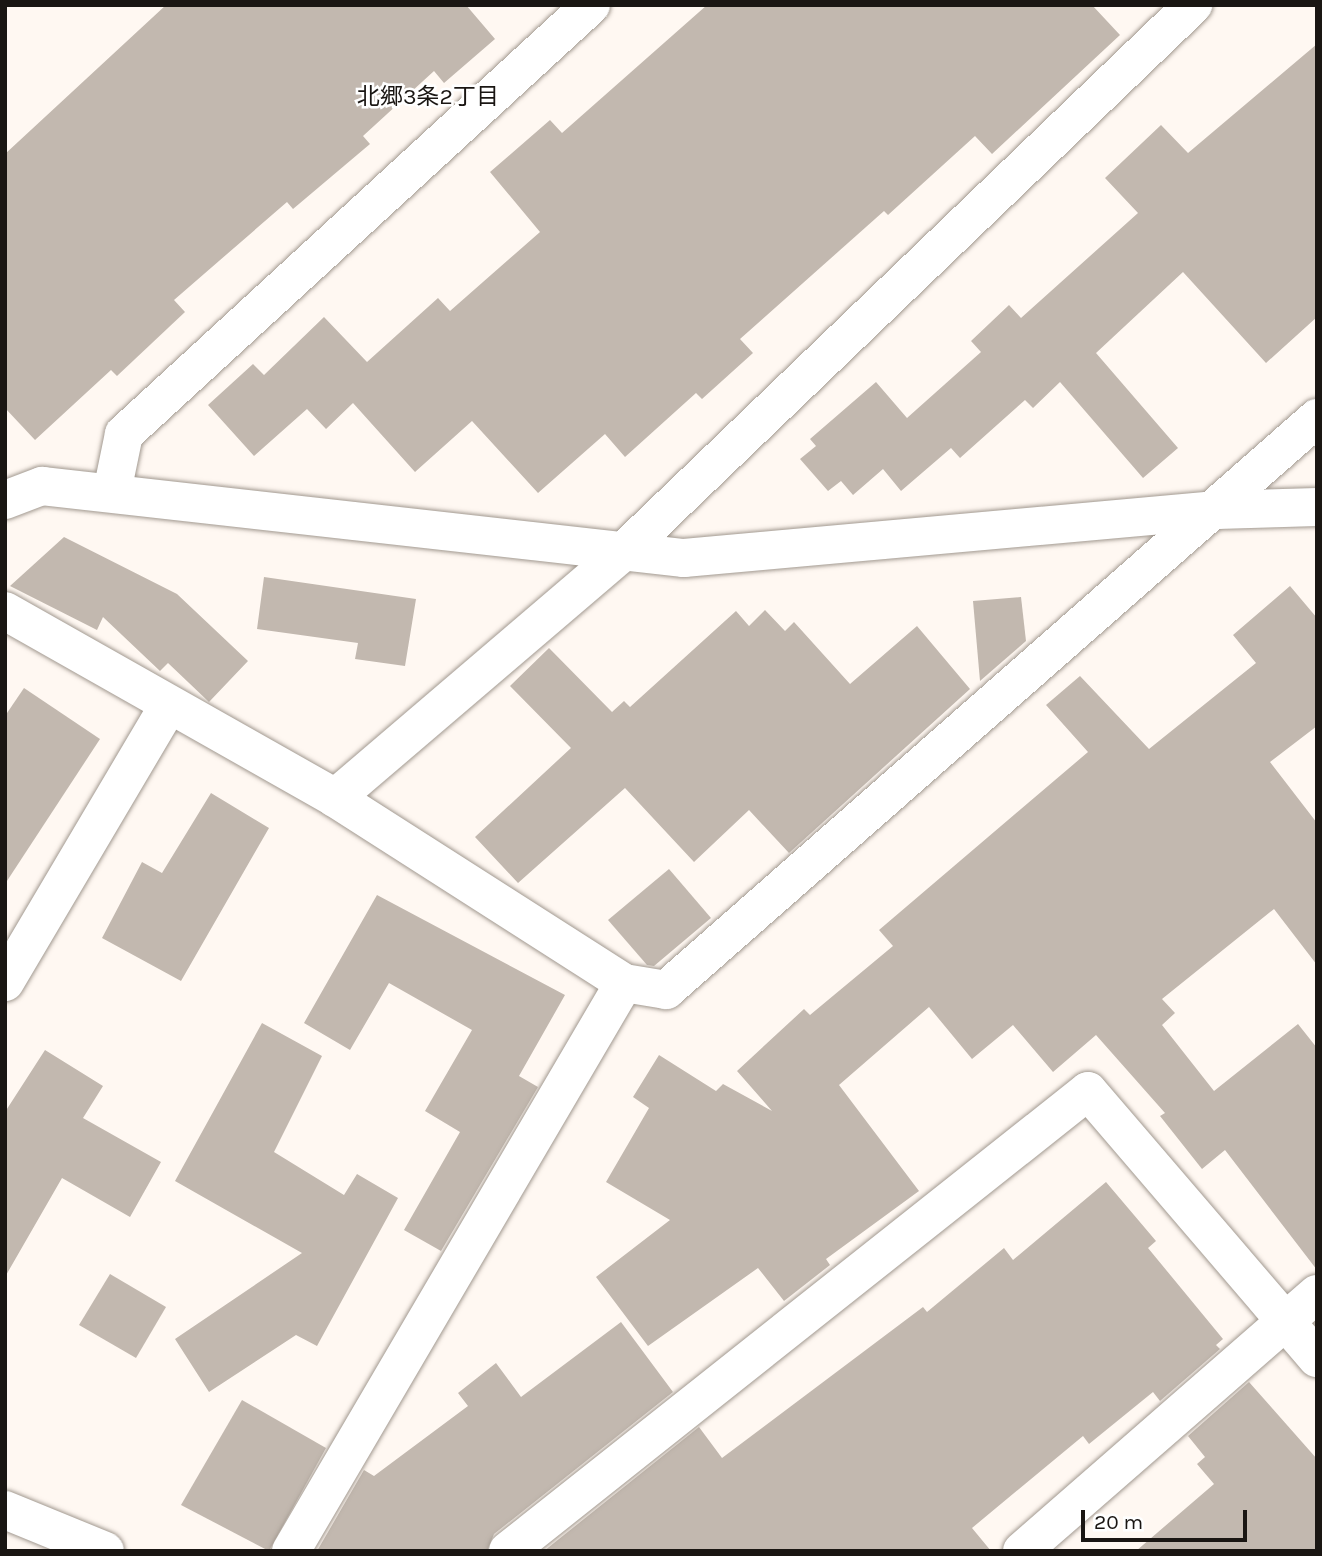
<!DOCTYPE html>
<html>
<head>
<meta charset="utf-8">
<style>
  body { margin:0 }
  #map { position:relative; width:1322px; height:1556px; overflow:hidden; background:#fff8f2; font-family:Karla,"Noto Sans JP",sans-serif }
  div>[style] { position:absolute }
  [style*='--x'] { left:calc(var(--x)*1px); top:calc(var(--y)*1px); width:calc(var(--w)*1px); rotate:calc(var(--a)*1deg) }
  .building>* { inset:0; background:#c2b8af }
  .roads { filter:drop-shadow(0 0 2px #a29990) drop-shadow(0 0 2px #a29990) }
  .minor>* { height:38px; margin:-19px; padding:0 19px; transform-origin:19px; border-radius:19px; background:#fff }
  span { translate:-50% -50%; white-space:nowrap; text-align:center; line-height:1.15; -webkit-text-stroke:5px #fff; paint-order:stroke }
  .neighbourhood-label { font-size:23px; color:#1a1613 }
  .frame { position:absolute; inset:0; border:7px solid #1a1613; pointer-events:none }
  .scale { position:absolute; left:1081px; top:1510px; width:166px; height:32px; box-sizing:border-box; border:4px solid #1a1613; border-top:0; padding-left:9px; font-size:21px; line-height:24px; white-space:nowrap; color:#1a1613; -webkit-text-stroke:5px #fff; paint-order:stroke }
</style>
</head>
<body>
<div id="map">
  <div class="building">
    <i style="clip-path:polygon(166px 5px,466px 5px,495px 39px,444px 83px,434px 71px,363px 136px,370px 144px,293px 209px,287px 202px,174px 300px,185px 312px,117px 376px,111px 370px,35px 440px,5px 408px,5px 154px)"></i>
    <i style="clip-path:polygon(707px 5px,1092px 5px,1120px 35px,992px 154px,975px 136px,888px 215px,884px 211px,740px 339px,753px 353px,702px 399px,696px 393px,625px 457px,605px 434px,538px 493px,472px 421px,415px 472px,353px 403px,326px 429px,307px 409px,254px 456px,208px 405px,253px 364px,264px 375px,324px 317px,367px 362px,438px 298px,450px 311px,540px 232px,490px 172px,550px 120px,562px 133px)"></i>
    <i style="clip-path:polygon(1317px 44px,1317px 317px,1266px 363px,1183px 272px,1096px 353px,1178px 448px,1143px 478px,1060px 382px,1033px 408px,1025px 400px,960px 458px,951px 448px,901px 491px,883px 469px,853px 495px,841px 481px,828px 491px,800px 459px,816px 446px,810px 439px,876px 382px,907px 418px,981px 352px,971px 341px,1009px 305px,1021px 318px,1138px 213px,1105px 178px,1161px 125px,1188px 153px)"></i>
    <i style="clip-path:polygon(64px 537px,177px 594px,248px 661px,209px 702px,168px 663px,160px 671px,103px 617px,97px 630px,10px 586px)"></i>
    <i style="clip-path:polygon(264px 577px,416px 599px,405px 666px,355px 659px,358px 643px,257px 629px)"></i>
    <i style="clip-path:polygon(1290px 586px,1317px 618px,1317px 726px,1270px 762px,1317px 823px,1317px 965px,1274px 909px,1162px 999px,1175px 1013px,1162px 1025px,1214px 1091px,1298px 1024px,1317px 1048px,1317px 1270px,1225px 1150px,1202px 1169px,1160px 1116px,1165px 1113px,1096px 1035px,1053px 1072px,1013px 1025px,972px 1059px,929px 1007px,839px 1085px,919px 1191px,826px 1259px,830px 1265px,784px 1301px,758px 1268px,648px 1346px,596px 1277px,670px 1220px,606px 1182px,649px 1108px,633px 1097px,659px 1055px,716px 1091px,723px 1084px,772px 1111px,737px 1071px,804px 1009px,810px 1015px,893px 946px,879px 930px,1088px 752px,1046px 705px,1080px 676px,1149px 749px,1256px 663px,1233px 635px)"></i>
    <i style="clip-path:polygon(1021px 597px,1026px 641px,980px 681px,973px 601px)"></i>
    <i style="clip-path:polygon(765px 610px,785px 631px,794px 622px,850px 684px,917px 626px,970px 689px,789px 853px,749px 810px,694px 862px,625px 788px,518px 883px,475px 837px,571px 748px,510px 686px,549px 648px,612px 712px,624px 701px,630px 707px,736px 611px,749px 626px)"></i>
    <i style="clip-path:polygon(24px 688px,100px 739px,5px 884px,5px 716px)"></i>
    <i style="clip-path:polygon(211px 793px,269px 828px,181px 981px,102px 938px,142px 862px,162px 873px)"></i>
    <i style="clip-path:polygon(669px 869px,711px 918px,654px 966px,647px 965px,608px 920px)"></i>
    <i style="clip-path:polygon(377px 895px,565px 995px,519px 1076px,538px 1087px,441px 1251px,404px 1230px,460px 1132px,425px 1111px,472px 1030px,389px 983px,350px 1050px,304px 1023px)"></i>
    <i style="clip-path:polygon(262px 1023px,322px 1056px,274px 1152px,344px 1195px,357px 1174px,398px 1198px,317px 1346px,296px 1335px,209px 1392px,175px 1339px,302px 1253px,175px 1181px)"></i>
    <i style="clip-path:polygon(45px 1050px,103px 1086px,83px 1118px,161px 1162px,130px 1217px,62px 1178px,5px 1277px,5px 1112px)"></i>
    <i style="clip-path:polygon(1106px 1182px,1156px 1241px,1148px 1248px,1223px 1339px,1216px 1345px,1220px 1349px,1160px 1401px,1153px 1392px,1089px 1444px,1083px 1436px,972px 1528px,991px 1551px,544px 1551px,699px 1427px,722px 1458px,923px 1307px,927px 1312px,1004px 1248px,1013px 1260px)"></i>
    <i style="clip-path:polygon(110px 1274px,166px 1307px,136px 1358px,79px 1325px)"></i>
    <i style="clip-path:polygon(621px 1322px,673px 1392px,494px 1534px,487px 1551px,317px 1551px,364px 1470px,374px 1476px,468px 1406px,458px 1393px,496px 1363px,521px 1397px)"></i>
    <i style="clip-path:polygon(1249px 1382px,1317px 1459px,1317px 1551px,1136px 1551px,1214px 1484px,1197px 1464px,1205px 1457px,1188px 1436px)"></i>
    <i style="clip-path:polygon(242px 1400px,326px 1448px,269px 1551px,181px 1505px)"></i>
  </div>
  <div class="roads">
    <div class="minor">
      <i style="--x:112;--y:492;--w:59;--a:-78.3"></i>
      <i style="--x:124;--y:434;--w:634;--a:-42.57"></i>
      <i style="--x:5;--y:500;--w:40;--a:-21"></i>
      <i style="--x:42;--y:486;--w:646;--a:6.4"></i>
      <i style="--x:684;--y:558;--w:535;--a:-5.15"></i>
      <i style="--x:1217;--y:510;--w:100;--a:-1.7"></i>
      <i style="--x:5;--y:611;--w:379;--a:29.5"></i>
      <i style="--x:335;--y:798;--w:343;--a:32.6"></i>
      <i style="--x:624;--y:983;--w:43;--a:9.5"></i>
      <i style="--x:666;--y:990;--w:867;--a:-41.3"></i>
      <i style="--x:335;--y:798;--w:380;--a:-40.5"></i>
      <i style="--x:624;--y:551;--w:789;--a:-43.82"></i>
      <i style="--x:5;--y:982;--w:321;--a:-59.4"></i>
      <i style="--x:5;--y:1510;--w:108;--a:22.3"></i>
      <i style="--x:291;--y:1551;--w:658;--a:-59.62"></i>
      <i style="--x:508;--y:1551;--w:740;--a:-38.42"></i>
      <i style="--x:1088;--y:1091;--w:352;--a:49.4"></i>
      <i style="--x:1022;--y:1551;--w:391;--a:-41.1"></i>
    </div>
  </div>
  <div class="neighbourhood-label">
    <span style="left:428px;top:97px">北郷3条2丁目</span>
  </div>
  <div class="frame"></div>
  <div class="scale">20 m</div>
</div>
</body>
</html>
